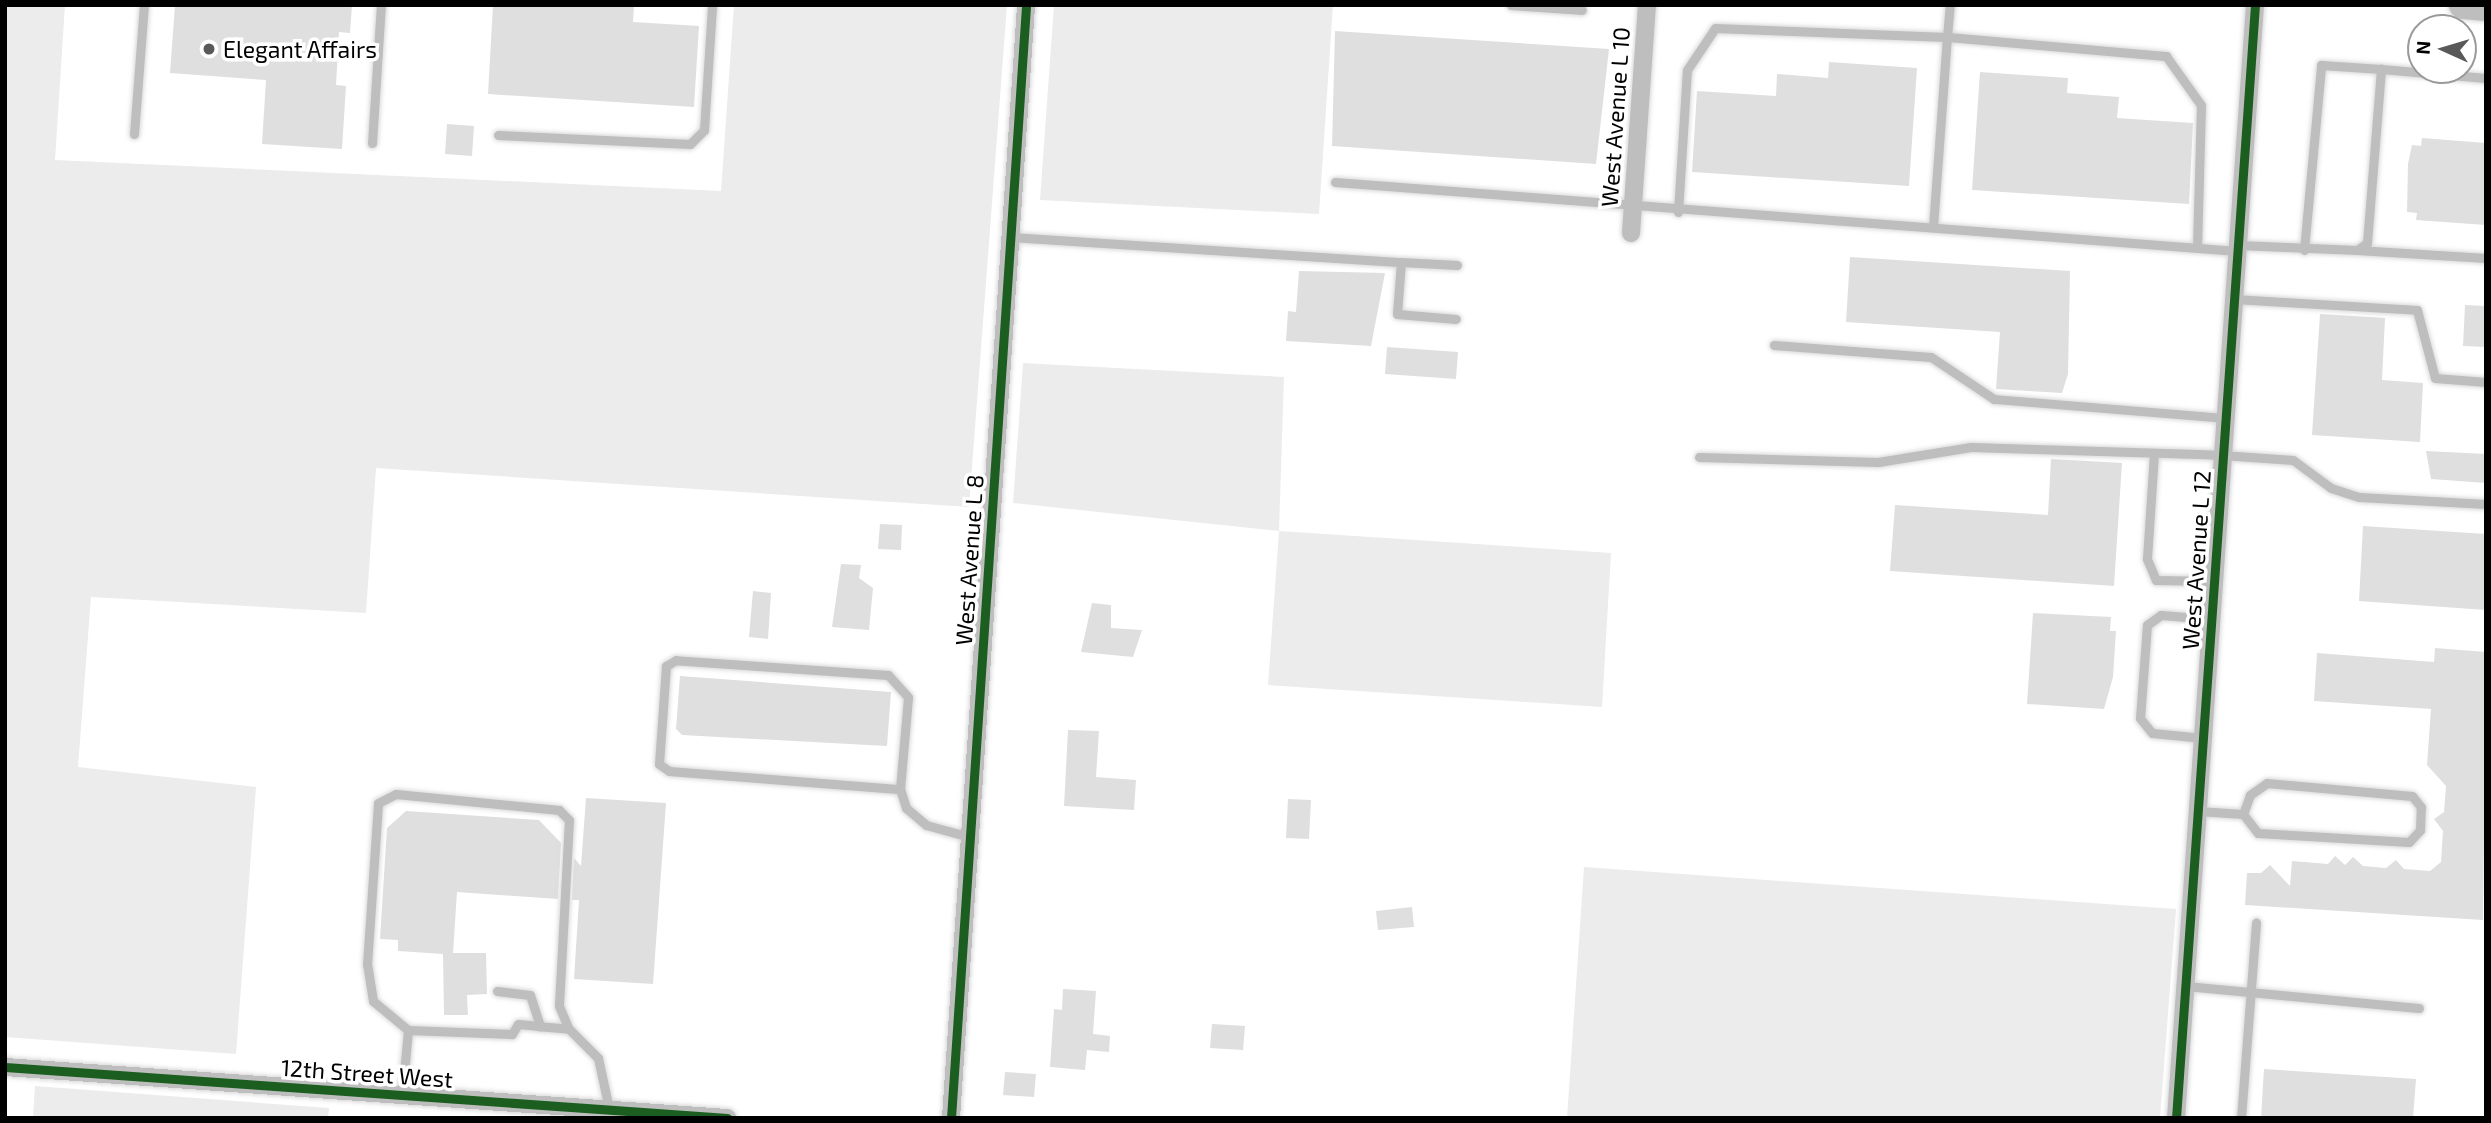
<!DOCTYPE html>
<html>
<head>
<meta charset="utf-8">
<style>
  body { margin:0 }
  #map { position:relative; width:2491px; height:1123px; overflow:hidden; background:#fff; font-family:"Exo 2",sans-serif }
  div>[style] { position:absolute }
  [style*='--x'] { left:calc(var(--x)*1px); top:calc(var(--y)*1px); width:calc(var(--w)*1px); rotate:calc(var(--a)*1deg) }
  .green>* { inset:0; background:#ececec }
  .building>* { inset:0; background:#dfdfdf }
  .roads { filter:drop-shadow(0 0 2px #dbdbdb) drop-shadow(0 0 2px #dbdbdb) }
  .lane>* { height:9px; margin:-4.5px; padding:0 4.5px; transform-origin:4.5px; border-radius:4.5px; background:#bebebe }
  .street>* { height:18px; margin:-9px; padding:0 9px; transform-origin:9px; border-radius:9px; background:#bebebe }
  .primary>* { height:28px; margin:-14px; padding:0 14px; transform-origin:14px; border-radius:14px; background:#bebebe }
  .cycleway>* { height:9px; margin:-4.5px; padding:0 4.5px; transform-origin:4.5px; border-radius:4.5px; background:#1b5e20 }
  .dots>* { width:19px; height:19px; translate:-50% -50%; box-sizing:border-box; border:4px solid #fff; border-radius:50% }
  span { translate:-50% -50%; white-space:nowrap; text-align:center; line-height:1.15; -webkit-text-stroke:7px #fff; paint-order:stroke }
  .poi-label { font-size:23px; color:#000 }
  .left { translate:0 -50%; text-align:left }
  .street-label { font-size:23px; color:#000 }
  .frame { position:absolute; inset:0; border:7px solid #000; pointer-events:none }
  .north { position:absolute; left:2407px; top:14px; width:70px; height:70px; box-sizing:border-box; background:#fff; border:2px solid #999; border-radius:50%; rotate:274deg; font-size:19px; font-weight:700; line-height:28px; text-align:center; color:#000 }
  .north::after { content:''; display:block; margin:auto; width:24px; height:32px; background:#595959; clip-path:polygon(50% 0,100% 100%,50% 72%,0 100%) }
</style>
</head>
<body>
<div id="map">
  <div class="green">
    <i style="clip-path:polygon(5px 5px,65px 5px,55px 160px,721px 191px,734px 5px,1007px 5px,969px 507px,376px 468px,366px 613px,91px 597px,78px 767px,256px 787px,236px 1054px,5px 1037px)"></i>
    <i style="clip-path:polygon(1054px 5px,1333px 5px,1319px 214px,1040px 200px)"></i>
    <i style="clip-path:polygon(1023px 363px,1284px 377px,1279px 531px,1611px 553px,1602px 707px,1268px 685px,1279px 531px,1013px 503px)"></i>
    <i style="clip-path:polygon(1584px 867px,2176px 909px,2160px 1118px,1567px 1118px)"></i>
    <i style="clip-path:polygon(35px 1086px,329px 1108px,328px 1118px,33px 1118px)"></i>
  </div>
  <div class="building">
    <i style="clip-path:polygon(175px 5px,352px 5px,350px 33px,339px 32px,336px 85px,346px 86px,342px 149px,262px 144px,266px 80px,170px 73px)"></i>
    <i style="clip-path:polygon(493px 5px,634px 5px,633px 22px,699px 26px,694px 107px,488px 94px)"></i>
    <i style="clip-path:polygon(1335px 31px,1609px 49px,1596px 164px,1332px 146px)"></i>
    <i style="clip-path:polygon(1829px 62px,1917px 68px,1909px 186px,1692px 172px,1697px 91px,1776px 96px,1777px 74px,1828px 78px)"></i>
    <i style="clip-path:polygon(1980px 72px,2068px 78px,2067px 93px,2119px 97px,2117px 118px,2193px 123px,2189px 204px,1972px 190px)"></i>
    <i style="clip-path:polygon(447px 124px,474px 126px,472px 156px,445px 154px)"></i>
    <i style="clip-path:polygon(2422px 138px,2486px 143px,2486px 225px,2416px 220px,2417px 213px,2407px 212px,2408px 164px,2412px 145px,2421px 146px)"></i>
    <i style="clip-path:polygon(1850px 257px,2070px 271px,2068px 374px,2062px 393px,1996px 389px,2000px 332px,1846px 322px)"></i>
    <i style="clip-path:polygon(1299px 271px,1385px 273px,1371px 346px,1286px 341px,1288px 311px,1296px 312px)"></i>
    <i style="clip-path:polygon(2465px 305px,2486px 306px,2486px 347px,2463px 346px)"></i>
    <i style="clip-path:polygon(2320px 314px,2385px 318px,2382px 380px,2423px 383px,2420px 442px,2312px 435px)"></i>
    <i style="clip-path:polygon(1387px 347px,1458px 352px,1456px 379px,1385px 374px)"></i>
    <i style="clip-path:polygon(2426px 451px,2486px 454px,2486px 483px,2431px 479px)"></i>
    <i style="clip-path:polygon(2051px 459px,2122px 463px,2114px 586px,1890px 571px,1895px 505px,2048px 515px)"></i>
    <i style="clip-path:polygon(880px 524px,902px 525px,901px 550px,878px 549px)"></i>
    <i style="clip-path:polygon(2363px 526px,2486px 534px,2486px 610px,2359px 601px)"></i>
    <i style="clip-path:polygon(841px 564px,861px 565px,859px 578px,873px 588px,869px 630px,832px 627px)"></i>
    <i style="clip-path:polygon(753px 591px,771px 593px,768px 639px,749px 637px)"></i>
    <i style="clip-path:polygon(1092px 603px,1111px 605px,1111px 628px,1142px 630px,1133px 657px,1081px 652px)"></i>
    <i style="clip-path:polygon(2033px 613px,2111px 617px,2110px 631px,2116px 631px,2113px 677px,2104px 709px,2027px 704px)"></i>
    <i style="clip-path:polygon(2435px 648px,2486px 652px,2483px 920px,2245px 905px,2247px 873px,2261px 873px,2270px 865px,2290px 886px,2292px 861px,2328px 864px,2335px 856px,2345px 865px,2353px 857px,2363px 866px,2386px 868px,2396px 860px,2404px 869px,2430px 871px,2441px 862px,2443px 831px,2434px 819px,2444px 812px,2446px 786px,2427px 765px,2431px 709px,2314px 701px,2317px 653px,2434px 662px)"></i>
    <i style="clip-path:polygon(680px 676px,891px 692px,887px 746px,682px 735px,676px 729px)"></i>
    <i style="clip-path:polygon(1068px 730px,1099px 731px,1096px 777px,1136px 780px,1134px 810px,1064px 806px)"></i>
    <i style="clip-path:polygon(586px 798px,666px 803px,653px 984px,574px 979px,579px 900px,572px 900px,574px 858px,581px 866px)"></i>
    <i style="clip-path:polygon(1288px 799px,1311px 800px,1309px 839px,1286px 838px)"></i>
    <i style="clip-path:polygon(406px 811px,539px 820px,561px 843px,558px 899px,457px 892px,453px 953px,486px 953px,487px 994px,467px 995px,468px 1015px,444px 1015px,443px 954px,398px 951px,398px 940px,380px 939px,387px 828px)"></i>
    <i style="clip-path:polygon(1412px 907px,1414px 927px,1378px 930px,1376px 911px)"></i>
    <i style="clip-path:polygon(1063px 989px,1096px 991px,1093px 1034px,1110px 1036px,1109px 1052px,1087px 1050px,1085px 1070px,1050px 1067px,1054px 1009px,1062px 1010px)"></i>
    <i style="clip-path:polygon(1212px 1024px,1245px 1026px,1243px 1050px,1210px 1048px)"></i>
    <i style="clip-path:polygon(2264px 1069px,2416px 1079px,2413px 1118px,2261px 1118px)"></i>
    <i style="clip-path:polygon(1005px 1072px,1036px 1074px,1034px 1097px,1003px 1095px)"></i>
  </div>
  <div class="roads">
    <div class="lane">
      <i style="--x:1511;--y:5;--w:71;--a:4"></i>
      <i style="--x:134;--y:134;--w:129;--a:-85.6"></i>
      <i style="--x:498;--y:135;--w:192;--a:2.7"></i>
      <i style="--x:690;--y:144;--w:20;--a:-45"></i>
      <i style="--x:704;--y:130;--w:125;--a:-86.3"></i>
      <i style="--x:372;--y:143;--w:138;--a:-86.3"></i>
      <i style="--x:1335;--y:182;--w:905;--a:4.37"></i>
      <i style="--x:1678;--y:212;--w:142;--a:-86.4"></i>
      <i style="--x:1687;--y:70;--w:50;--a:-56.3"></i>
      <i style="--x:1715;--y:28;--w:232;--a:2.2"></i>
      <i style="--x:1947;--y:37;--w:32;--a:-85"></i>
      <i style="--x:1933;--y:227;--w:191;--a:-85.8"></i>
      <i style="--x:1947;--y:37;--w:220;--a:5"></i>
      <i style="--x:2166;--y:56;--w:60;--a:54.5"></i>
      <i style="--x:2201;--y:105;--w:143;--a:91.6"></i>
      <i style="--x:1011;--y:237;--w:391;--a:3.7"></i>
      <i style="--x:1401;--y:262;--w:52;--a:94.4"></i>
      <i style="--x:1397;--y:314;--w:59;--a:4.8"></i>
      <i style="--x:2238;--y:245;--w:119;--a:2.4"></i>
      <i style="--x:2357;--y:250;--w:12;--a:-35"></i>
      <i style="--x:2367;--y:243;--w:175;--a:-85.4"></i>
      <i style="--x:2381;--y:69;--w:105;--a:4.9"></i>
      <i style="--x:2304;--y:250;--w:186;--a:-84.7"></i>
      <i style="--x:2321;--y:65;--w:60;--a:3.8"></i>
      <i style="--x:2357;--y:250;--w:129;--a:3.5"></i>
      <i style="--x:1401;--y:262;--w:56;--a:3.1"></i>
      <i style="--x:2234;--y:299;--w:183;--a:3.4"></i>
      <i style="--x:2417;--y:310;--w:70;--a:75.2"></i>
      <i style="--x:2435;--y:378;--w:51;--a:4.5"></i>
      <i style="--x:1774;--y:345;--w:157;--a:4.4"></i>
      <i style="--x:1931;--y:357;--w:76;--a:33.7"></i>
      <i style="--x:1994;--y:399;--w:232;--a:4.7"></i>
      <i style="--x:2154;--y:453;--w:106;--a:93.8"></i>
      <i style="--x:2147;--y:559;--w:23;--a:67"></i>
      <i style="--x:2156;--y:580;--w:58;--a:1"></i>
      <i style="--x:1699;--y:457;--w:179;--a:1.6"></i>
      <i style="--x:1878;--y:462;--w:94;--a:-9.2"></i>
      <i style="--x:1971;--y:447;--w:251;--a:1.8"></i>
      <i style="--x:2222;--y:455;--w:71;--a:4"></i>
      <i style="--x:2293;--y:460;--w:47;--a:36.4"></i>
      <i style="--x:2331;--y:488;--w:29;--a:18"></i>
      <i style="--x:2359;--y:497;--w:127;--a:3.2"></i>
      <i style="--x:2203;--y:738;--w:51;--a:-174.4"></i>
      <i style="--x:2152;--y:733;--w:19;--a:-129"></i>
      <i style="--x:2140;--y:718;--w:93;--a:-85.7"></i>
      <i style="--x:2147;--y:625;--w:17;--a:-36"></i>
      <i style="--x:2161;--y:615;--w:50;--a:4.6"></i>
      <i style="--x:900;--y:789;--w:92;--a:-85"></i>
      <i style="--x:908;--y:697;--w:30;--a:-132"></i>
      <i style="--x:888;--y:675;--w:213;--a:-176"></i>
      <i style="--x:676;--y:660;--w:12;--a:149"></i>
      <i style="--x:666;--y:666;--w:98;--a:94.1"></i>
      <i style="--x:659;--y:764;--w:12;--a:35"></i>
      <i style="--x:669;--y:771;--w:232;--a:4.5"></i>
      <i style="--x:900;--y:789;--w:20;--a:72"></i>
      <i style="--x:906;--y:808;--w:26;--a:40"></i>
      <i style="--x:926;--y:825;--w:46;--a:15.3"></i>
      <i style="--x:2198;--y:811;--w:45;--a:3.8"></i>
      <i style="--x:2243;--y:814;--w:24;--a:52"></i>
      <i style="--x:2258;--y:833;--w:151;--a:3.4"></i>
      <i style="--x:2409;--y:842;--w:16;--a:-47"></i>
      <i style="--x:2420;--y:830;--w:23;--a:-88"></i>
      <i style="--x:2421;--y:807;--w:14;--a:-129"></i>
      <i style="--x:2412;--y:796;--w:146;--a:-174.9"></i>
      <i style="--x:2267;--y:783;--w:21;--a:145"></i>
      <i style="--x:2250;--y:795;--w:20;--a:110"></i>
      <i style="--x:2185;--y:986;--w:235;--a:5.4"></i>
      <i style="--x:497;--y:991;--w:33;--a:7"></i>
      <i style="--x:530;--y:995;--w:33;--a:72"></i>
      <i style="--x:540;--y:1026;--w:22;--a:-175"></i>
      <i style="--x:518;--y:1024;--w:12;--a:121"></i>
      <i style="--x:512;--y:1034;--w:104;--a:-177.8"></i>
      <i style="--x:408;--y:1030;--w:45;--a:-140.4"></i>
      <i style="--x:373;--y:1001;--w:36;--a:-99"></i>
      <i style="--x:367;--y:965;--w:162;--a:-86.1"></i>
      <i style="--x:378;--y:803;--w:20;--a:-27"></i>
      <i style="--x:396;--y:794;--w:164;--a:5.6"></i>
      <i style="--x:559;--y:810;--w:14;--a:45"></i>
      <i style="--x:569;--y:820;--w:186;--a:93.1"></i>
      <i style="--x:559;--y:1006;--w:25;--a:67"></i>
      <i style="--x:569;--y:1029;--w:41;--a:45"></i>
      <i style="--x:598;--y:1058;--w:52;--a:77.8"></i>
      <i style="--x:537;--y:1026;--w:32;--a:5"></i>
      <i style="--x:402;--y:1095;--w:65;--a:-84.7"></i>
      <i style="--x:2241;--y:1118;--w:196;--a:-85.6"></i>
    </div>
    <div class="street">
      <i style="--x:1631;--y:233;--w:229;--a:-86"></i>
      <i style="--x:5;--y:1067;--w:724;--a:4.04"></i>
      <i style="--x:951;--y:1118;--w:1116;--a:-86.14"></i>
      <i style="--x:2176;--y:1118;--w:1116;--a:-85.94"></i>
    </div>
    <div class="primary">
      <i style="--x:2463;--y:5;--w:23;--a:5"></i>
    </div>
  </div>
  <div class="cycleway">
    <i style="--x:5;--y:1067;--w:724;--a:4.04"></i>
    <i style="--x:951;--y:1118;--w:1116;--a:-86.14"></i>
    <i style="--x:2176;--y:1118;--w:1116;--a:-85.94"></i>
  </div>
  <div class="dots">
    <i style="left:209px;top:49px;background:#595959"></i>
  </div>
  <div class="poi-label">
    <span class="left" style="left:223px;top:49px">Elegant Affairs</span>
  </div>
  <div class="street-label">
    <span style="left:1615px;top:117px;rotate:-86deg">West Avenue L 10</span>
    <span style="left:969px;top:560px;rotate:-86deg">West Avenue L 8</span>
    <span style="left:2196px;top:560px;rotate:-86deg">West Avenue L 12</span>
    <span style="left:367px;top:1073px;rotate:4deg">12th Street West</span>
  </div>
  <div class="frame"></div>
  <div class="north">N</div>
</div>
</body>
</html>
